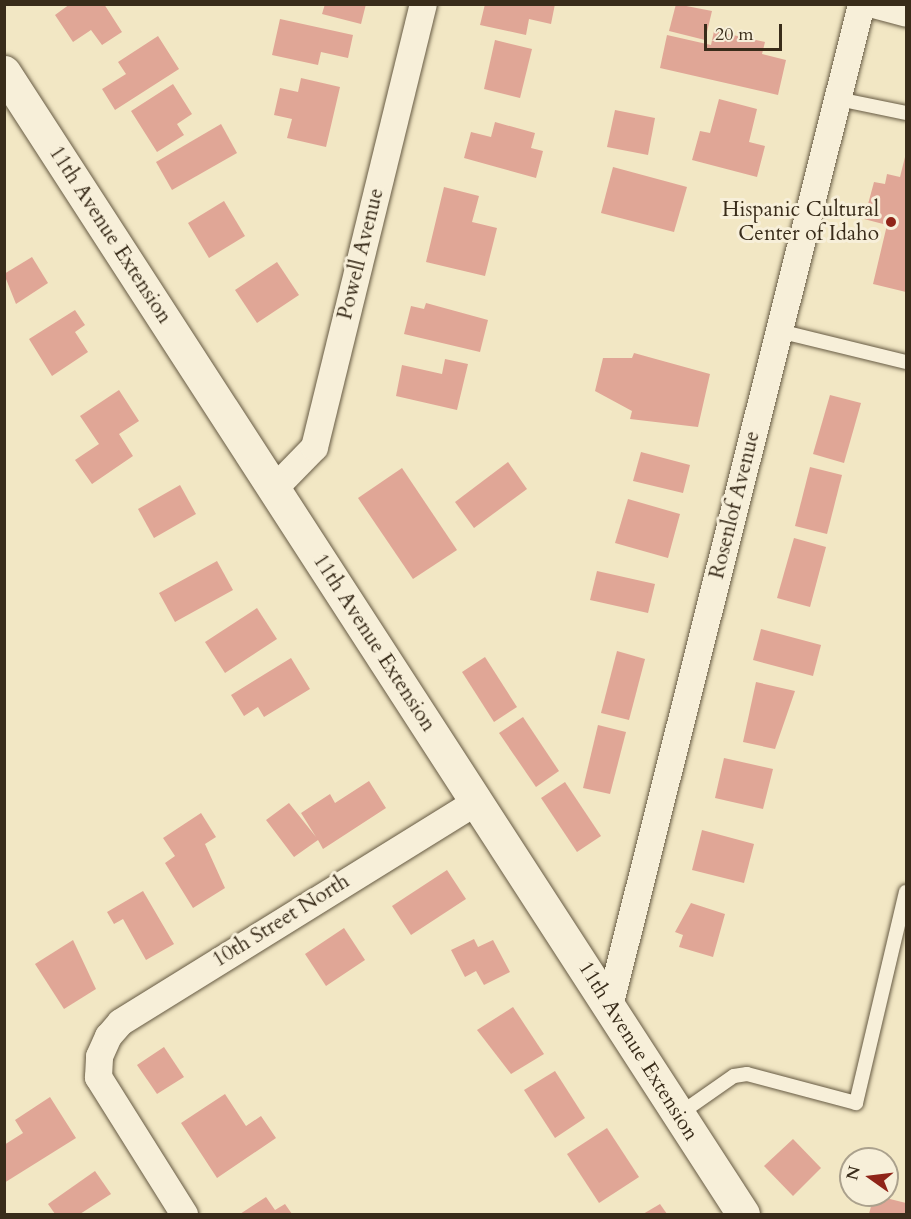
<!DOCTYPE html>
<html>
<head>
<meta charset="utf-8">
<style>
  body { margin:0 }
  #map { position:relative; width:911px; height:1219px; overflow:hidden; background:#f2e7c4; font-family:Cardo,serif }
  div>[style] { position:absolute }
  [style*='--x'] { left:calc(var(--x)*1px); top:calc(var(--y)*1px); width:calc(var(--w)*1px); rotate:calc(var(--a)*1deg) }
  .building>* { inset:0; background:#e0a696 }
  .roads { filter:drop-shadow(0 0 2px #675b44) drop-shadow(0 0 2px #675b44) }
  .lane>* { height:14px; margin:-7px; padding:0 7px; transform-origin:7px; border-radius:7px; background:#f7efd9 }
  .street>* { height:27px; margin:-13.5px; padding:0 13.5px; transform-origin:13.5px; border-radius:13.5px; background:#f7efd9 }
  .secondary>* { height:33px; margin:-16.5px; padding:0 16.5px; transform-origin:16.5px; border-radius:16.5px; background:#f7efd9 }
  .dots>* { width:16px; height:16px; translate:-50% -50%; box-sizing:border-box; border:3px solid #f7efd9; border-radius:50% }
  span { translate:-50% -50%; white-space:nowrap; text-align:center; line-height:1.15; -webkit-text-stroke:6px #f7efd9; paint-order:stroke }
  .poi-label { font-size:21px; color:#392c1a }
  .right { translate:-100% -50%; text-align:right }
  .street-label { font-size:21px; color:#392c1a }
  .frame { position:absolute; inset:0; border:6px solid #392c1a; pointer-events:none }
  .north { position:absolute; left:839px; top:1147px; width:60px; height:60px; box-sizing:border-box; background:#f7efd9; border:2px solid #aba18d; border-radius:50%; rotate:284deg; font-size:16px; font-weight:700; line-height:24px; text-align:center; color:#392c1a }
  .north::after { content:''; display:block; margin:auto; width:21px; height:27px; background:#8f2418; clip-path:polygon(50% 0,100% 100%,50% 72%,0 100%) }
  .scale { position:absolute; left:704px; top:24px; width:78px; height:27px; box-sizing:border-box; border:3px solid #392c1a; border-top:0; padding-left:8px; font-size:18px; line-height:21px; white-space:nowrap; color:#392c1a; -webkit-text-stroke:4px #f7efd9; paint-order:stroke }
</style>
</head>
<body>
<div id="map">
  <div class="building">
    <i style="clip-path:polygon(70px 4px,104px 4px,122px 32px,102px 45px,91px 30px,73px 42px,55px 15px)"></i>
    <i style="clip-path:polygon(325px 4px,366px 4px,361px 24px,322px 14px)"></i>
    <i style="clip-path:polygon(485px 4px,555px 4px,551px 24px,529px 19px,526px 35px,480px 25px)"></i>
    <i style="clip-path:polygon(676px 4px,712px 11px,705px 40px,669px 31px)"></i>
    <i style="clip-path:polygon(280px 19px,353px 35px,348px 58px,321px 52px,318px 65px,272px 55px)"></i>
    <i style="clip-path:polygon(714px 31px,765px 42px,762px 54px,786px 60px,778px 95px,660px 68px,667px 35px,711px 45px)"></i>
    <i style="clip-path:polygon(158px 36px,179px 69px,115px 110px,102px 89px,126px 74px,118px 62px)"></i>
    <i style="clip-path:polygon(495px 40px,532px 49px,520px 98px,484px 89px)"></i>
    <i style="clip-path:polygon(301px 78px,340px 87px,326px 147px,287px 138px,292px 119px,274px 115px,280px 88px,298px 92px)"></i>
    <i style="clip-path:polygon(173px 84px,192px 114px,177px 124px,184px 135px,157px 152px,131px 111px)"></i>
    <i style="clip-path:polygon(719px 99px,757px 109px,749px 142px,765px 146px,757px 177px,692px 160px,700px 131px,710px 133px)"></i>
    <i style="clip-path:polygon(615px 110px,655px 118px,648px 155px,607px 147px)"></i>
    <i style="clip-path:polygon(495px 122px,535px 133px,531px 148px,543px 151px,536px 178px,464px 158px,471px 132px,491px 137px)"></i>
    <i style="clip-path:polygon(221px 124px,237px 153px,172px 190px,156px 162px)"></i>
    <i style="clip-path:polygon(906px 153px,906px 292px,873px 284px,887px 225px,864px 219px,874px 182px,885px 184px,887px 174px,900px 177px)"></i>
    <i style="clip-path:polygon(613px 167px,687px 187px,674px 232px,601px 213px)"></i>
    <i style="clip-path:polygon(444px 187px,479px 196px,472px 222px,497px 228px,485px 276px,426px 262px)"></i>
    <i style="clip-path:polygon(224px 201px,245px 236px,209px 258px,188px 223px)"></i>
    <i style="clip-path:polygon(32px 257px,48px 283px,16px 304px,4px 274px)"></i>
    <i style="clip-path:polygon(277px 262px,299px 295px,257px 323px,235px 290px)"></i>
    <i style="clip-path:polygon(426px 303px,488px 320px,480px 352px,404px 334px,411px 306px,424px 309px)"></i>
    <i style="clip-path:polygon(75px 310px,85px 325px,75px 332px,88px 352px,52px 376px,29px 339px)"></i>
    <i style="clip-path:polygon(634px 353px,710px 374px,698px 427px,630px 419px,632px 411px,595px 391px,603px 358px,632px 358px)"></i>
    <i style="clip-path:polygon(445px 359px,468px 364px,457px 410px,396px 396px,402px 365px,442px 374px)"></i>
    <i style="clip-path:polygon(119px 390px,139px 421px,119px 434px,133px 456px,92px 484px,75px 460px,99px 444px,80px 416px)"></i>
    <i style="clip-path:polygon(830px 395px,861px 403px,844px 463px,813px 454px)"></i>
    <i style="clip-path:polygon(641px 452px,690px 465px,683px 493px,633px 481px)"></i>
    <i style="clip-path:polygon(508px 462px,527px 489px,474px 528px,455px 502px)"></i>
    <i style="clip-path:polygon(810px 467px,842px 475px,827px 534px,795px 526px)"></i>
    <i style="clip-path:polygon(402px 468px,457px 550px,413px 579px,358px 498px)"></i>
    <i style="clip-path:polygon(180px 485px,196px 514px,154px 538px,138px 509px)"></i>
    <i style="clip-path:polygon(628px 499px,680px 514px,668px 558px,615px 543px)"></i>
    <i style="clip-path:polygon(794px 538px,826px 547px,810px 607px,777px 598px)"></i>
    <i style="clip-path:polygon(217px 561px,233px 590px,175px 622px,159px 593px)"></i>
    <i style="clip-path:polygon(597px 571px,655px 584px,648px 613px,590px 600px)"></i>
    <i style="clip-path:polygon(257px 608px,277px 639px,225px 673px,205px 642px)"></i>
    <i style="clip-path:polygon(761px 629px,821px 645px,813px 676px,753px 660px)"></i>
    <i style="clip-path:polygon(617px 651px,645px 659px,629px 720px,601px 713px)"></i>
    <i style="clip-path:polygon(485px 657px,517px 707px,494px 722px,462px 672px)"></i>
    <i style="clip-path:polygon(291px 658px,310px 689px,264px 717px,258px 707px,244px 716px,231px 695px)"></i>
    <i style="clip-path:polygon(756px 682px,795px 691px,775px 749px,743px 742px)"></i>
    <i style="clip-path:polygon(523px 717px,559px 771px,536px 787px,499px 733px)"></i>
    <i style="clip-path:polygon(598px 725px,626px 732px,610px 794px,583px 788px)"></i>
    <i style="clip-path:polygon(724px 758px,773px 769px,763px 809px,715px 798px)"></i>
    <i style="clip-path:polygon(369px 781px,386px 808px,323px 849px,318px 840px,294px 857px,266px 820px,289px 803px,316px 837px,301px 813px,330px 794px,335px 803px)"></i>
    <i style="clip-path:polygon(565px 782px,601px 836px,577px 852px,541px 798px)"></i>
    <i style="clip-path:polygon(201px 813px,216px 837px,205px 844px,225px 888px,193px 908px,165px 863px,175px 856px,163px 838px)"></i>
    <i style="clip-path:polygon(702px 830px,754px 844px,744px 883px,692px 870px)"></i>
    <i style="clip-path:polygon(447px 870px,466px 899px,411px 935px,392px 906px)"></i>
    <i style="clip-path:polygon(143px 891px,174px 944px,146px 960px,123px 919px,114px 924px,107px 912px)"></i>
    <i style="clip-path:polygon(691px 903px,725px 914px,713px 957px,679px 947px,683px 935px,675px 932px)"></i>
    <i style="clip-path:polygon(344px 928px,365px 960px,326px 986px,305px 954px)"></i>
    <i style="clip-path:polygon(474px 939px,478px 947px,493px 940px,510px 972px,484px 985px,476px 971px,465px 977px,451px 950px)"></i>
    <i style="clip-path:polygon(73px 940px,96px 989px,64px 1009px,35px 964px)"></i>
    <i style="clip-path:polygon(513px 1007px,544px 1054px,511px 1074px,477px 1030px)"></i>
    <i style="clip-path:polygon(164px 1047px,184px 1077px,157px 1094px,137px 1065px)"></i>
    <i style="clip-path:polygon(555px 1071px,585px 1118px,555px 1138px,524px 1090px)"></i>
    <i style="clip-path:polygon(225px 1094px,246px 1126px,261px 1116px,276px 1138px,217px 1178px,181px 1123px)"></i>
    <i style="clip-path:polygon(50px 1097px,76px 1138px,4px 1183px,4px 1145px,23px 1133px,15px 1120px)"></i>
    <i style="clip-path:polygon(607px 1128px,639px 1177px,599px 1203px,567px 1154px)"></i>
    <i style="clip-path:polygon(793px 1139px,821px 1168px,793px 1196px,764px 1166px)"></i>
    <i style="clip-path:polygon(95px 1171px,111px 1194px,80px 1214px,55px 1214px,48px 1204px)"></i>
    <i style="clip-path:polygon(874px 1195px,906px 1203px,906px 1214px,869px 1214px)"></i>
    <i style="clip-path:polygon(266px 1197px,275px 1210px,285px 1204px,292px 1214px,240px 1214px)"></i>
    <i style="clip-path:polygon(660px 1204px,667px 1214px,643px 1214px)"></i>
  </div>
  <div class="roads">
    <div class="lane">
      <i style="--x:838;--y:99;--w:69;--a:11.6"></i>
      <i style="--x:779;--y:331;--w:131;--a:13.7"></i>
      <i style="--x:678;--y:1115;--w:68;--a:-34.9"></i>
      <i style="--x:734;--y:1076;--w:13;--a:-9"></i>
      <i style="--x:747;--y:1074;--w:113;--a:14.9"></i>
      <i style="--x:856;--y:1103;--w:217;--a:-76.7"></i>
    </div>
    <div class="street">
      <i style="--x:873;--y:4;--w:34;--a:15"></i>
      <i style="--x:274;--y:488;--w:57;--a:-45.7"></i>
      <i style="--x:314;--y:447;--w:456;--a:-76.2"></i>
      <i style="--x:609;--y:1006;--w:1033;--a:-75.88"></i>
      <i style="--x:184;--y:1214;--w:162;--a:-122.1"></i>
      <i style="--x:98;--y:1077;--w:21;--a:-87"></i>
      <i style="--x:99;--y:1056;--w:22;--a:-66"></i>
      <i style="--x:108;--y:1036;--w:18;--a:-49"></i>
      <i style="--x:120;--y:1022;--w:420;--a:-31.8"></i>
    </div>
    <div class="secondary">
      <i style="--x:4;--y:72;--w:1360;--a:57.09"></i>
    </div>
  </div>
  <div class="dots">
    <i style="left:891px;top:222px;background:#8f2418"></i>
  </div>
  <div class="poi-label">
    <span class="right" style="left:879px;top:222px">Hispanic Cultural<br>Center of Idaho</span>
  </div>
  <div class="street-label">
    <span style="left:110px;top:235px;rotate:57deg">11th Avenue Extension</span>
    <span style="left:361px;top:254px;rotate:-76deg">Powell Avenue</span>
    <span style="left:735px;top:505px;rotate:-76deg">Rosenlof Avenue</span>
    <span style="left:374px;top:643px;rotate:57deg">11th Avenue Extension</span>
    <span style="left:281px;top:921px;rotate:-32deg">10th Street North</span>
    <span style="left:638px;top:1051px;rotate:58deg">11th Avenue Extension</span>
  </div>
  <div class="frame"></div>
  <div class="north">N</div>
  <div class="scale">20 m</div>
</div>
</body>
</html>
